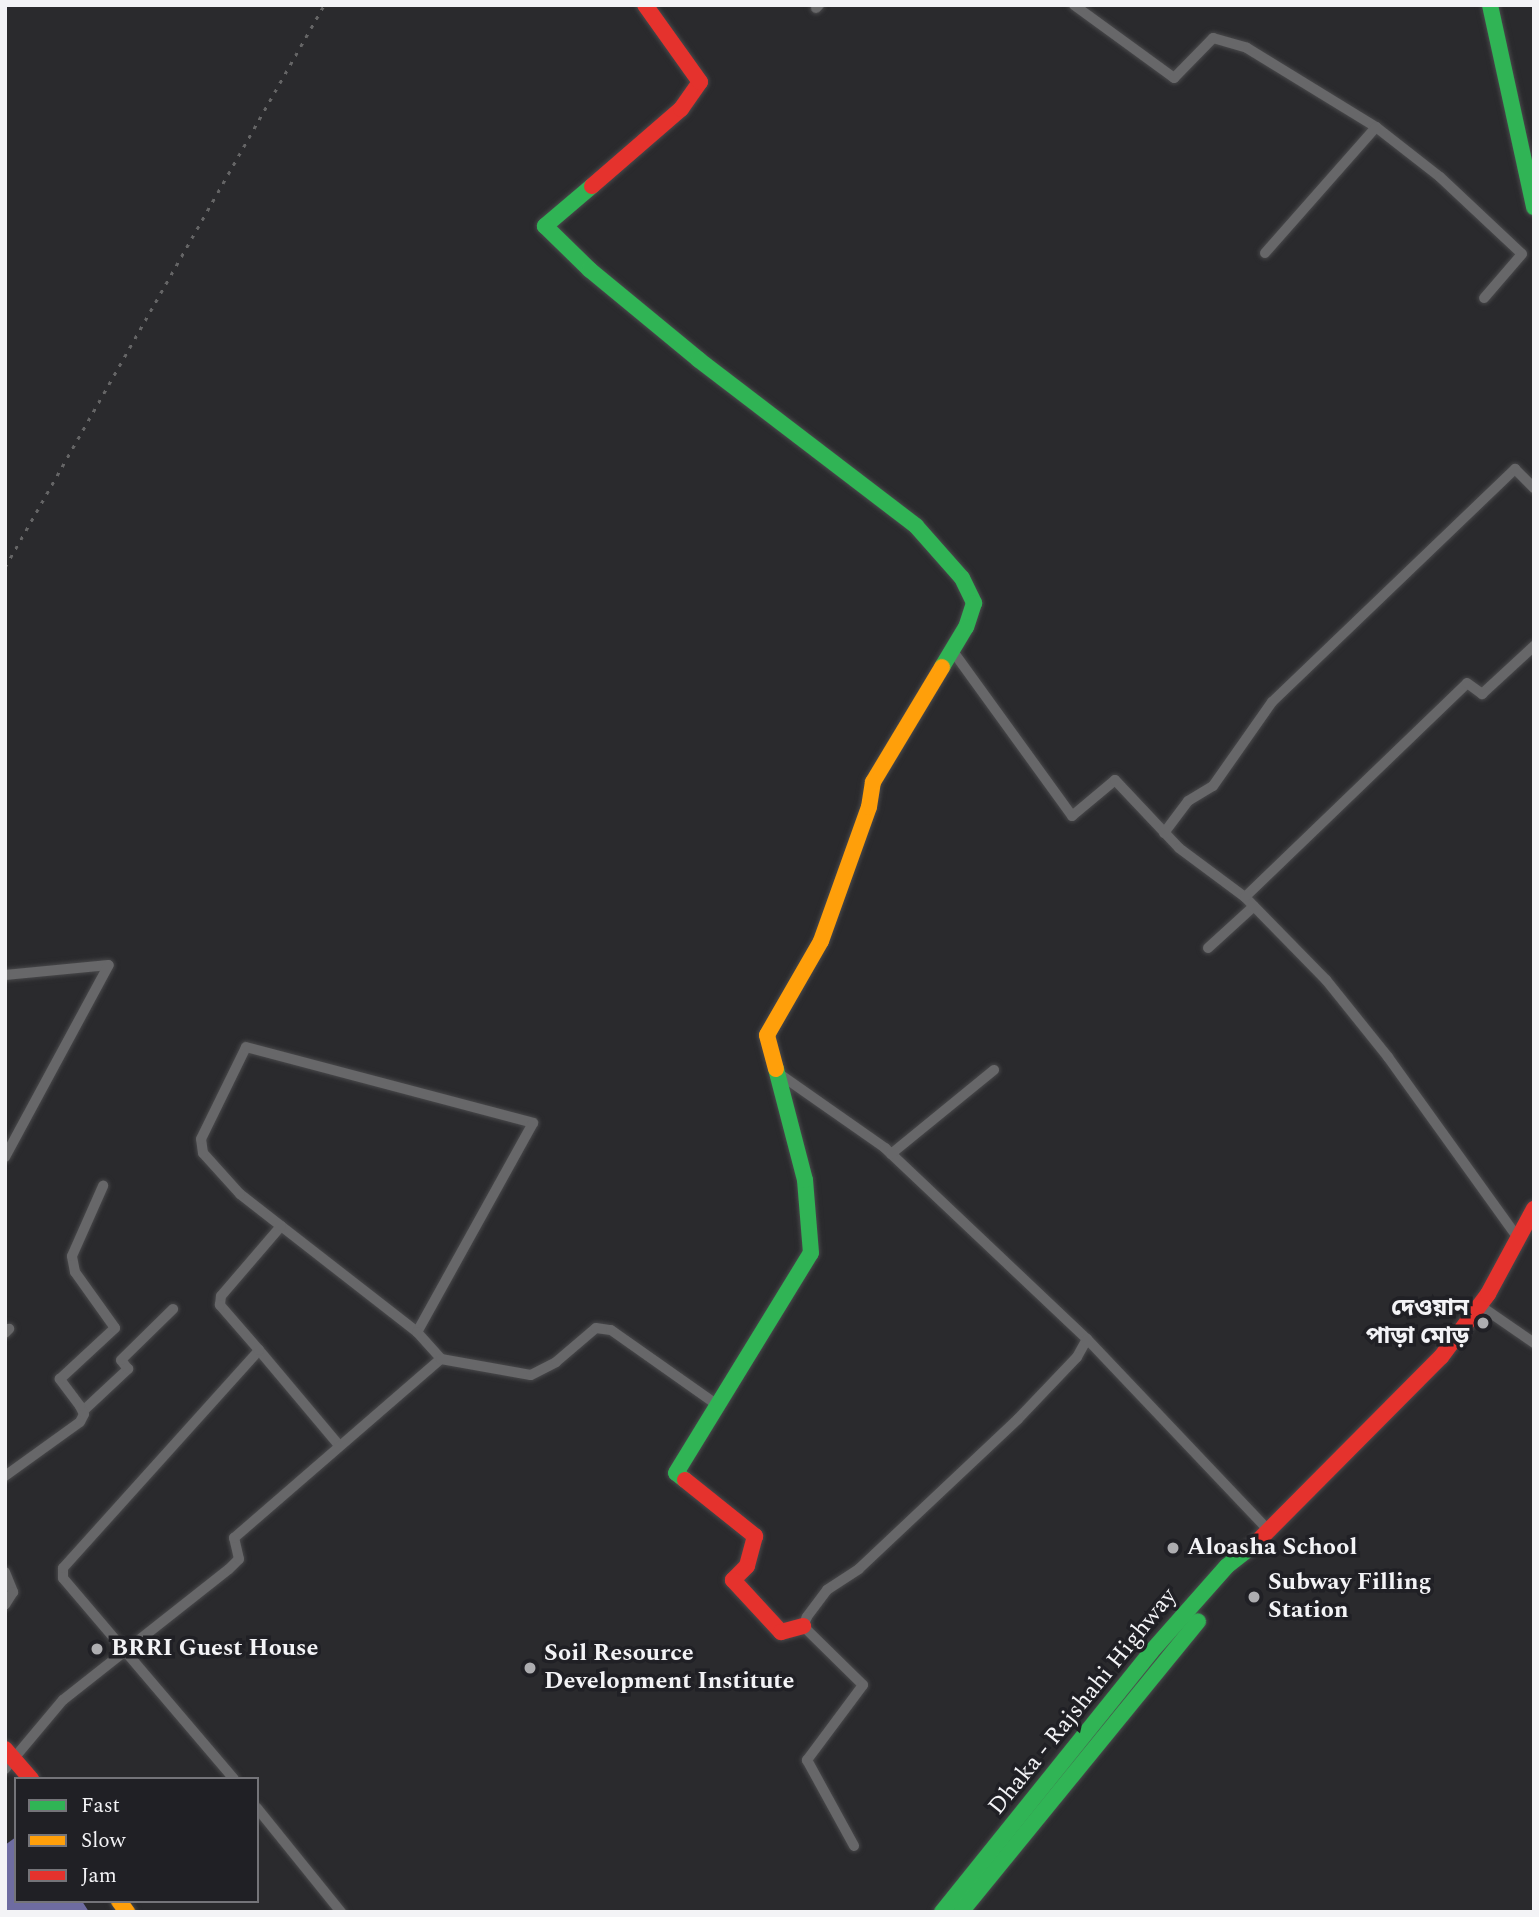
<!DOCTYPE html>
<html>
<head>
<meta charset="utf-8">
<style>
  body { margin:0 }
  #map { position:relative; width:1539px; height:1917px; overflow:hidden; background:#2a2a2d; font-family:Spectral,"Noto Sans Bengali",serif }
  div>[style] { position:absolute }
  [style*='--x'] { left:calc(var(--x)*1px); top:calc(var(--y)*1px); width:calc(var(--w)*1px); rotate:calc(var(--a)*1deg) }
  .water>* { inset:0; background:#6e6ca1 }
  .roads { filter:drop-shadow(0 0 2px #49494b) drop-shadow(0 0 2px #49494b) }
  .street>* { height:10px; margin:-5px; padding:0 5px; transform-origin:5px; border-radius:5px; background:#676769 }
  .fast>* { height:16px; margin:-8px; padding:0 8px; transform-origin:8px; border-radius:8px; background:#30b455 }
  .slow>* { height:16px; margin:-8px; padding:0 8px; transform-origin:8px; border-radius:8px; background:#ff9f0a }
  .jam>* { height:16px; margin:-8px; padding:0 8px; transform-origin:8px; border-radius:8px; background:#e5322d }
  .rail>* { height:2.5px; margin-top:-1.25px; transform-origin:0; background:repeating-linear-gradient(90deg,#656566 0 3.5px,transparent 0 10.5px) }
  .dots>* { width:19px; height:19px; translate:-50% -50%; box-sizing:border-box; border:4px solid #202025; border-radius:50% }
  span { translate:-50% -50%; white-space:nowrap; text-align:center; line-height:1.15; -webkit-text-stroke:7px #202025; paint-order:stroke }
  .poi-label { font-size:24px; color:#f3f3f6; font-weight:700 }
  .right { translate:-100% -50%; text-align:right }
  .left { translate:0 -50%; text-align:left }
  .street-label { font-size:24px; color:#f3f3f6 }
  .frame { position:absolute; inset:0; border:7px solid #f3f3f6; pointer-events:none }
  .legend { position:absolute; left:14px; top:1777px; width:245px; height:126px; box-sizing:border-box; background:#202025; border:2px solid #747479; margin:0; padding:9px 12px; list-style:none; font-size:21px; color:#f3f3f6 }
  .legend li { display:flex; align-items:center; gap:14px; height:35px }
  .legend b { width:35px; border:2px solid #747479 }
</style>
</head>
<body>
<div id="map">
  <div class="water">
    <i style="clip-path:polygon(16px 1837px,16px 1901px,82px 1901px,89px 1912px,5px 1912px,5px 1845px)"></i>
  </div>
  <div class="roads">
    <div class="street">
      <i style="--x:1074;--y:5;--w:124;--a:36.1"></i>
      <i style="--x:1174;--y:78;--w:56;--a:-45.7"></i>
      <i style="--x:1213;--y:38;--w:35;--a:16"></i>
      <i style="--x:1247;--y:48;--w:151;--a:31.5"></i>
      <i style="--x:1376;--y:127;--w:81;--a:38"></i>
      <i style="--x:1440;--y:177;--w:112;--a:43.2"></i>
      <i style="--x:1522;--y:254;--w:58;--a:130.8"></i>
      <i style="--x:816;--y:8;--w:4;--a:-45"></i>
      <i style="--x:1265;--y:253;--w:168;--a:-48.6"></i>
      <i style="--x:952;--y:650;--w:205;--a:54.1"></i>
      <i style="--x:1072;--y:816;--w:56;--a:-39.9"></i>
      <i style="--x:1115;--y:780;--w:93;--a:46.7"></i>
      <i style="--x:1179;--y:848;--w:82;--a:36.6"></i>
      <i style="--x:1164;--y:833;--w:40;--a:-53"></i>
      <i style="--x:1188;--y:801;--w:29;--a:-31"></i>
      <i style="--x:1213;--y:786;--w:103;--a:-54.9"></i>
      <i style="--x:1272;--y:702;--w:337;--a:-43.8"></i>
      <i style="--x:1515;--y:469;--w:27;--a:45"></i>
      <i style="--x:1208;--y:948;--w:62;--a:-42.4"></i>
      <i style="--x:5;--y:975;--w:104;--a:-5.5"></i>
      <i style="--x:778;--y:1073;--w:131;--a:35"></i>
      <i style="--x:885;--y:1148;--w:278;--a:43.4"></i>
      <i style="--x:1087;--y:1339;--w:21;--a:119"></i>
      <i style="--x:1077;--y:1357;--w:86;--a:133.6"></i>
      <i style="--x:1018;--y:1419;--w:219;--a:136.7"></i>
      <i style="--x:859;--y:1569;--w:38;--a:147"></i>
      <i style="--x:827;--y:1590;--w:34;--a:127"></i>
      <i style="--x:807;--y:1617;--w:10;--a:114"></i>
      <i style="--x:803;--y:1626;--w:84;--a:44.5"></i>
      <i style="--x:863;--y:1685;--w:94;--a:126.7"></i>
      <i style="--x:807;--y:1760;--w:98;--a:61.3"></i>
      <i style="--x:891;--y:1154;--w:133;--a:-39.2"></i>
      <i style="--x:5;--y:1157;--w:218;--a:-61.6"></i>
      <i style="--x:281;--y:1226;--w:172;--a:37.9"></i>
      <i style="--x:1518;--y:1238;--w:223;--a:-125.7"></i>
      <i style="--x:1388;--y:1057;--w:99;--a:-128.8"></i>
      <i style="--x:1326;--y:980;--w:116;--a:-134.3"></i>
      <i style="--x:1245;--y:897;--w:308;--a:-43.9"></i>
      <i style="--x:1467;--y:683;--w:19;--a:36"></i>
      <i style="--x:1482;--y:694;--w:71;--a:-42.7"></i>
      <i style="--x:1479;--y:1305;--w:67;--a:34.6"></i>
      <i style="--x:5;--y:1333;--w:6;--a:-45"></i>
      <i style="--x:1087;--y:1339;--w:266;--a:46.5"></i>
      <i style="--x:259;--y:1350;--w:123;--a:50"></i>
      <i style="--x:83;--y:1411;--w:62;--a:-43"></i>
      <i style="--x:128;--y:1369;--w:11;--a:-128"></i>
      <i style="--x:121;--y:1360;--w:73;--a:-44.4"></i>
      <i style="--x:5;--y:1476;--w:92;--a:-35.8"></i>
      <i style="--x:80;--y:1422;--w:9;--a:-63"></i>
      <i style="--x:84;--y:1414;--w:9;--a:-117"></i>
      <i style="--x:80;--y:1406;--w:34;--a:-127"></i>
      <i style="--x:60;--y:1379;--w:75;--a:-42.8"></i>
      <i style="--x:115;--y:1328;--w:69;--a:-125.5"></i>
      <i style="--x:75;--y:1272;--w:16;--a:-101"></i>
      <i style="--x:72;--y:1256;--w:77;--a:-66.1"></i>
      <i style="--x:5;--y:1572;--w:22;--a:68"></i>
      <i style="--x:13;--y:1592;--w:15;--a:122"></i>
      <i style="--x:5;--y:1769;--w:90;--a:-50"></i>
      <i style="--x:63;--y:1700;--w:211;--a:-38.3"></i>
      <i style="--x:229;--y:1569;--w:14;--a:-45"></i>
      <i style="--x:239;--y:1559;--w:22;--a:-103"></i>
      <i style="--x:234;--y:1538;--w:274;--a:-40.9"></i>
      <i style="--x:234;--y:1779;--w:264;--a:-130.4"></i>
      <i style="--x:63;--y:1578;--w:10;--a:-90"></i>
      <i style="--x:63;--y:1568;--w:293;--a:-48"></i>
      <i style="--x:259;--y:1350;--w:60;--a:-130.9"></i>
      <i style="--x:220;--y:1305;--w:9;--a:-84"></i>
      <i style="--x:221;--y:1296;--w:92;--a:-49.4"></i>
      <i style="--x:281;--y:1226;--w:52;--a:-142"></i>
      <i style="--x:240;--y:1194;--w:55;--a:-132.1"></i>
      <i style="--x:203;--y:1153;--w:14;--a:-98"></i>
      <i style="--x:201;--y:1139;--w:102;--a:-63.9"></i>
      <i style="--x:246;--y:1047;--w:297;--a:14.8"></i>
      <i style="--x:533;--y:1123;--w:239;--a:119"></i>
      <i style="--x:417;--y:1332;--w:36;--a:48"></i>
      <i style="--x:441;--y:1359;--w:91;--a:10.1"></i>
      <i style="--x:531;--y:1375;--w:28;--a:-27"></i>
      <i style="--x:556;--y:1362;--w:52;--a:-40.4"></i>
      <i style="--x:596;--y:1328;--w:15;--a:8"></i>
      <i style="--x:611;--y:1330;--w:133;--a:35.2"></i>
      <i style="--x:257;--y:1808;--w:134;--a:51.1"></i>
    </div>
    <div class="fast">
      <i style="--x:1490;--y:5;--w:207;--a:77.7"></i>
      <i style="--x:592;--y:186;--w:62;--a:139.6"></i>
      <i style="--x:545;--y:226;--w:63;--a:44.4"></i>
      <i style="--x:590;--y:270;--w:141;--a:39.5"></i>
      <i style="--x:699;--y:360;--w:273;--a:37.4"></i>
      <i style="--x:916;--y:526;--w:69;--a:48.5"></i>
      <i style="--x:962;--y:578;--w:28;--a:64"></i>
      <i style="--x:974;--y:603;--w:25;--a:108"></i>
      <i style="--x:966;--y:627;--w:47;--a:121"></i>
      <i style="--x:685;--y:1480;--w:11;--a:-142"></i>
      <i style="--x:676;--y:1473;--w:258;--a:-58.5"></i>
      <i style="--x:811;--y:1253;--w:73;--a:-94.7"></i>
      <i style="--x:805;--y:1180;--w:115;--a:-104.6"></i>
      <i style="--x:942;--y:1912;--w:332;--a:-51.2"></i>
      <i style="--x:1150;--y:1653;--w:116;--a:-48.5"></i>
      <i style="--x:1227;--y:1566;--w:34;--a:-38"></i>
      <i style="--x:961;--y:1912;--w:375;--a:-50.8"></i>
    </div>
    <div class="slow">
      <i style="--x:776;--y:1069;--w:35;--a:-105"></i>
      <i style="--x:767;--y:1035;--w:108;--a:-60.1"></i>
      <i style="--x:821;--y:941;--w:142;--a:-70.3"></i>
      <i style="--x:869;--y:807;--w:25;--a:-81"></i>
      <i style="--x:873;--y:782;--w:134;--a:-59"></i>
      <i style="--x:119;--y:1901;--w:14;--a:54"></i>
    </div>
    <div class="jam">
      <i style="--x:592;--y:186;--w:118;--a:-40.9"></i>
      <i style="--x:681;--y:109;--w:33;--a:-55"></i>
      <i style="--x:700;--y:82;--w:95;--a:-125.5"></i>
      <i style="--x:685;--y:1480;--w:90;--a:38.7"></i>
      <i style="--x:755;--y:1536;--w:31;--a:105"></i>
      <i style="--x:747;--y:1566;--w:20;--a:135"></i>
      <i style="--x:733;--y:1580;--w:71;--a:47.3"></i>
      <i style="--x:781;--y:1632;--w:23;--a:-15"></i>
      <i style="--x:1254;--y:1545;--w:265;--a:-45.2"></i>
      <i style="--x:1441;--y:1357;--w:79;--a:-53.3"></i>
      <i style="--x:1488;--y:1294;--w:97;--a:-61.6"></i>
      <i style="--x:5;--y:1749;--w:40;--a:49"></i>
    </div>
  </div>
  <div class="rail">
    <i style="--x:5;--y:567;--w:646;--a:-60.42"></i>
  </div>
  <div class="dots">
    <i style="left:1483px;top:1323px;background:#adadb0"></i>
    <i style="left:1173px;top:1548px;background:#adadb0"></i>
    <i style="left:1254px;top:1597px;background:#adadb0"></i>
    <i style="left:97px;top:1649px;background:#adadb0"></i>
    <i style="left:530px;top:1668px;background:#adadb0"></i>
  </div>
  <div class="poi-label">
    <span class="right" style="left:1469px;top:1323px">দেওয়ান<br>পাড়া মোড়</span>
    <span class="left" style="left:1187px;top:1548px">Aloasha School</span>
    <span class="left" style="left:1268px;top:1597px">Subway Filling<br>Station</span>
    <span class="left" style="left:111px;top:1649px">BRRI Guest House</span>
    <span class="left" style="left:544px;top:1668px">Soil Resource<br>Development Institute</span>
  </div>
  <div class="street-label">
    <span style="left:1083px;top:1702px;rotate:-51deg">Dhaka - Rajshahi Highway</span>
  </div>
  <div class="frame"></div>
  <ul class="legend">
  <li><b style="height:9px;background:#30b455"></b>Fast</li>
  <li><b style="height:9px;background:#ff9f0a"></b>Slow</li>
  <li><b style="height:9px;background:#e5322d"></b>Jam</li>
  </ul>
</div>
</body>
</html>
